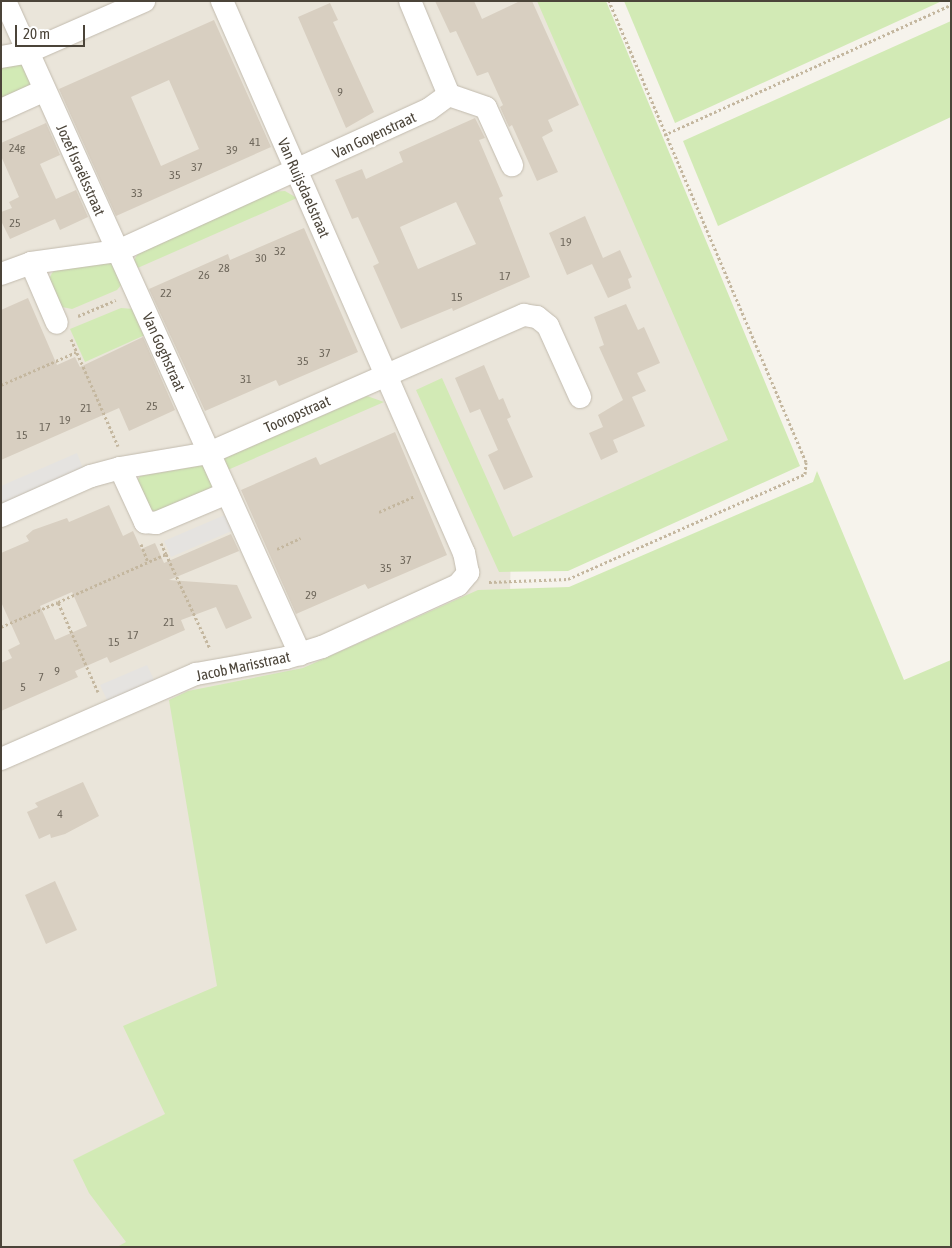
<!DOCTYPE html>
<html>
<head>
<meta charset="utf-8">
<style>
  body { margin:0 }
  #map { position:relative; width:952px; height:1248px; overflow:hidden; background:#f6f3ec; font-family:"Asap Condensed",sans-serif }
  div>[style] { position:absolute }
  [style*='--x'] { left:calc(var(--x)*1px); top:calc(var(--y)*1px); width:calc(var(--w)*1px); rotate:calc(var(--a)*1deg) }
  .residential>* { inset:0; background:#eae5da }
  .green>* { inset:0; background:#d2eab5 }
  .parking>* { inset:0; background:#e5e3e0 }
  .building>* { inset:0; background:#d8cfc1 }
  .path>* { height:3px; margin-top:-1.5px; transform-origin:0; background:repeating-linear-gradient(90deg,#c4b79f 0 2.5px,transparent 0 5px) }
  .roads { filter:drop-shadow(0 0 1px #c2bbae) drop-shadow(0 0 1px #c2bbae) }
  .minor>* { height:22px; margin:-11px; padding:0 11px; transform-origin:11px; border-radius:11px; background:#fff }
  span { translate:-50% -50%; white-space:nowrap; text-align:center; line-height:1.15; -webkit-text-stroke:5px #fff; paint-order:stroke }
  .number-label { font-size:12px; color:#6e675b }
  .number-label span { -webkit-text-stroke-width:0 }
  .street-label { font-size:15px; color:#4b4439 }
  .frame { position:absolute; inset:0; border:2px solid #4b4439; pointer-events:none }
  .scale { position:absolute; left:15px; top:25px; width:70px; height:22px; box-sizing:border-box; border:2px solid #4b4439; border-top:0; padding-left:6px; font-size:15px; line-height:18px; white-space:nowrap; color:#4b4439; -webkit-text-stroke:4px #fff; paint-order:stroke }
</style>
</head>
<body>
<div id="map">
  <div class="residential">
    <i style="clip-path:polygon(1px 1px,559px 1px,745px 443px,511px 546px,510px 596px,227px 987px,135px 1242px,125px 1247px,1px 1247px)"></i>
  </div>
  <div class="green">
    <i style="clip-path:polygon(537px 1px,606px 1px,800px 466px,568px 571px,499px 572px,416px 390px,442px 378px,513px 537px,728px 440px)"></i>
    <i style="clip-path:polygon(624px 1px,942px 1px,675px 123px)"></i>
    <i style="clip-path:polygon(951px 21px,951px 117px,718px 226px,683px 141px)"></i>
    <i style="clip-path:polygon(23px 64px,32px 81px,30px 85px,1px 101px,1px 66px)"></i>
    <i style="clip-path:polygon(285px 191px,297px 198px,133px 270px,132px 264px,138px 253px,271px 192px)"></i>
    <i style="clip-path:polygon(107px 262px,114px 263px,122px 284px,117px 290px,72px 309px,62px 307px,49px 279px,52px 273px,57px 269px)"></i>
    <i style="clip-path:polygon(121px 308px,134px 309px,145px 335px,85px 362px,70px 329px)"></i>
    <i style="clip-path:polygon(367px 396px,384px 402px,223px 472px,225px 458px)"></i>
    <i style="clip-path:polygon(204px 465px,213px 483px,211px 488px,159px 513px,149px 509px,137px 481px,140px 476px)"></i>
    <i style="clip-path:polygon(817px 471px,904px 680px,951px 660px,951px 1247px,117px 1247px,126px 1242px,89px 1193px,73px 1160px,165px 1114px,123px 1026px,217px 986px,169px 700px,188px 691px,303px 668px,478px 590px,569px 587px,813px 482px)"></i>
  </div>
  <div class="parking">
    <i style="clip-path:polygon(77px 453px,84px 471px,1px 507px,1px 486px)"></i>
    <i style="clip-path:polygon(227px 514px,234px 530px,171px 557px,164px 541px)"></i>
    <i style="clip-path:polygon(147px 665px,155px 682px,108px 702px,100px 685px)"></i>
  </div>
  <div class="building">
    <i style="clip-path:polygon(435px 1px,474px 1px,482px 19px,520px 1px,532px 1px,579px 105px,548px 120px,553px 131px,542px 137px,558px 172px,537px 181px,512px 125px,509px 127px,500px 107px,503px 105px,488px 72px,477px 76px,456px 31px,450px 33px)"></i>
    <i style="clip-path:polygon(330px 3px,338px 20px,333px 22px,374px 112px,346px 128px,298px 17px)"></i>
    <i style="clip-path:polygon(evenodd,214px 20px,271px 147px,116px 216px,59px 89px,214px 20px,169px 80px,199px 149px,161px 166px,131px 97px,169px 80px)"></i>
    <i style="clip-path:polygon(evenodd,475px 118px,485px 138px,479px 140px,503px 196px,499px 198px,530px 277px,453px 311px,452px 308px,401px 329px,373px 266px,379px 263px,358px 217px,352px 219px,335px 180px,362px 169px,366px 179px,403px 162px,399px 152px,475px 118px,456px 202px,476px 244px,418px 269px,400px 227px,456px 202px)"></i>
    <i style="clip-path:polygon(46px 123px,60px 155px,40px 164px,56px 199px,76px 190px,88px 217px,60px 230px,55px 219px,10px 239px,1px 221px,1px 212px,12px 208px,9px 202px,19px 197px,1px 156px,1px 143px)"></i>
    <i style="clip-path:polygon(585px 216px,603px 258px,620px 250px,632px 277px,628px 279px,631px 288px,608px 298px,592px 264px,567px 275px,549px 233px)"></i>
    <i style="clip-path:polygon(304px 228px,358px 352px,279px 386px,276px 380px,205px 411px,149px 289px,228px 254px,230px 260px)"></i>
    <i style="clip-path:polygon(28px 298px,57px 365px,75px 357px,80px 367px,143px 337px,175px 410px,129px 431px,119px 408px,1px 460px,1px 310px)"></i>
    <i style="clip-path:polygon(626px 304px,638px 330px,644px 327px,660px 363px,637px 373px,646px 391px,632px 397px,645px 426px,613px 440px,618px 452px,601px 460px,589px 433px,603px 427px,598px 415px,623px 400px,599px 347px,604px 345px,594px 317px)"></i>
    <i style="clip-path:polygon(484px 365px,499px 400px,503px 398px,511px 417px,507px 419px,533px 477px,504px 490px,488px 455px,498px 450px,480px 409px,470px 413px,455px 378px)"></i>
    <i style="clip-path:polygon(395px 432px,447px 555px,368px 589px,365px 584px,296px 614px,241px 490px,316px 457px,320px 465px)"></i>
    <i style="clip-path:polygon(evenodd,109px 505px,123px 536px,133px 531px,141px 549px,155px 543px,164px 563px,231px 534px,239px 551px,169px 580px,237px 585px,252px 618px,226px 629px,216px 607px,181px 620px,185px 630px,110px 663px,107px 657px,75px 671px,78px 677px,1px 711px,1px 663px,12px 658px,8px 650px,20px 644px,1px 602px,1px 553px,29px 541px,26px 536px,33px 530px,67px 518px,69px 522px,109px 505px,72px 592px,87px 626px,55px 640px,40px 606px,72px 592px)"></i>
    <i style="clip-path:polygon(83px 782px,99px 816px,65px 834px,51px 838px,50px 834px,39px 839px,27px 812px,38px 807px,35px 803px)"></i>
    <i style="clip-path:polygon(55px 881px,77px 930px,46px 944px,25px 895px)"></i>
  </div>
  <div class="path">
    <i style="--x:664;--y:135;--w:315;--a:-24.4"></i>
    <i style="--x:78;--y:316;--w:41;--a:-22.8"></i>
    <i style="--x:71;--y:339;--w:117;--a:66.3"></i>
    <i style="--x:1;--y:385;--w:82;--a:-23.7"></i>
    <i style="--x:379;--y:512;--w:39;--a:-24"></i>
    <i style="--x:161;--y:543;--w:12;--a:66"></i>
    <i style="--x:141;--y:544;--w:19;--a:69"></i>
    <i style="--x:277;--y:549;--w:26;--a:-25"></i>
    <i style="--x:489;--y:582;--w:79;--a:-2.2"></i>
    <i style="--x:568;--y:579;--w:259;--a:-23.9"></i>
    <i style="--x:805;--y:474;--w:12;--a:-85"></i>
    <i style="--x:806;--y:462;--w:501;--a:-113.14"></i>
    <i style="--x:1;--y:627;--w:62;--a:-23.7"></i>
    <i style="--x:98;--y:692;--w:98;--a:-114"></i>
    <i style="--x:58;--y:602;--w:118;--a:-24"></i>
    <i style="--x:166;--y:554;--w:105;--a:65.1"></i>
  </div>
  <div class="roads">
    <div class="minor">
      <i style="--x:5;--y:1;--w:717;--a:65.69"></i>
      <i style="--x:410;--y:1;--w:102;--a:67.5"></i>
      <i style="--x:1;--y:57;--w:27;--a:-10"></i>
      <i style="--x:28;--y:52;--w:127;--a:-23.7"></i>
      <i style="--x:449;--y:95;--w:39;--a:19"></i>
      <i style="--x:486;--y:108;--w:63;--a:65.5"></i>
      <i style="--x:1;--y:110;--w:48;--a:-24.4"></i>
      <i style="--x:31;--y:263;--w:65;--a:66.6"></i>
      <i style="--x:1;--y:274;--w:32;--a:-20"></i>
      <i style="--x:31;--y:263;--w:88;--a:-7.9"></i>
      <i style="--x:118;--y:251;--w:341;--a:-24.5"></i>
      <i style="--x:428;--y:110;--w:26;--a:-36"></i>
      <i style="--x:120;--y:468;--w:60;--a:65.2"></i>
      <i style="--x:145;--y:522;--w:11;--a:5"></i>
      <i style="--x:156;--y:523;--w:77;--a:-22.9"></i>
      <i style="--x:1;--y:516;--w:98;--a:-24"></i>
      <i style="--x:91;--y:476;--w:30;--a:-15"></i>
      <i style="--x:120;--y:468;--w:90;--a:-9.6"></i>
      <i style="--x:209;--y:453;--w:344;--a:-23.7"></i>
      <i style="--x:524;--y:315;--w:13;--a:9"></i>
      <i style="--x:537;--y:317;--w:14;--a:39"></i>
      <i style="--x:548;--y:326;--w:78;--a:65.7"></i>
      <i style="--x:1;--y:759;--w:213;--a:-23.6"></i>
      <i style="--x:196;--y:674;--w:91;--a:-10.1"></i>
      <i style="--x:286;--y:658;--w:38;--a:-17"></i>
      <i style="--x:322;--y:647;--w:149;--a:-24.5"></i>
      <i style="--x:458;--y:585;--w:16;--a:-50"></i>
      <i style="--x:468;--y:573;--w:20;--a:-101"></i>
      <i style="--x:464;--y:553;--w:603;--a:-113.67"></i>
    </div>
  </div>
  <div class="number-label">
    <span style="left:340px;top:93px">9</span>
    <span style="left:255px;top:143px">41</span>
    <span style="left:17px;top:149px">24g</span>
    <span style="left:232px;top:151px">39</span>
    <span style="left:197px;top:168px">37</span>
    <span style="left:175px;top:176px">35</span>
    <span style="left:137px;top:194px">33</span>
    <span style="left:15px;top:224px">25</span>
    <span style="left:566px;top:243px">19</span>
    <span style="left:280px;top:252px">32</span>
    <span style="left:261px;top:259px">30</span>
    <span style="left:224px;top:269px">28</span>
    <span style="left:204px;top:276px">26</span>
    <span style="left:505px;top:277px">17</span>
    <span style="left:166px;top:294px">22</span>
    <span style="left:457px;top:298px">15</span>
    <span style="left:325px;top:354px">37</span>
    <span style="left:303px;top:362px">35</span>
    <span style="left:246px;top:380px">31</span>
    <span style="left:152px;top:407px">25</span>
    <span style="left:86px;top:409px">21</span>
    <span style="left:65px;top:421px">19</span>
    <span style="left:45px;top:428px">17</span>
    <span style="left:22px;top:436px">15</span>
    <span style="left:406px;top:561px">37</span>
    <span style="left:386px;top:569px">35</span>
    <span style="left:311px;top:596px">29</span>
    <span style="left:169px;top:623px">21</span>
    <span style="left:133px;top:636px">17</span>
    <span style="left:114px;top:643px">15</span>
    <span style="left:57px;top:672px">9</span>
    <span style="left:41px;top:678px">7</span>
    <span style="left:23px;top:688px">5</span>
    <span style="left:60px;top:815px">4</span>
  </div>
  <div class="street-label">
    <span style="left:374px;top:135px;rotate:-25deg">Van Goyenstraat</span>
    <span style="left:81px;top:170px;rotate:66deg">Jozef Israëlsstraat</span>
    <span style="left:304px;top:188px;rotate:66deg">Van Ruijsdaelstraat</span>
    <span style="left:164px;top:352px;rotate:66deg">Van Goghstraat</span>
    <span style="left:297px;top:414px;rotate:-24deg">Tooropstraat</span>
    <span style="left:243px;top:666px;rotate:-12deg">Jacob Marisstraat</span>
  </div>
  <div class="frame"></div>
  <div class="scale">20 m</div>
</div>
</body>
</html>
